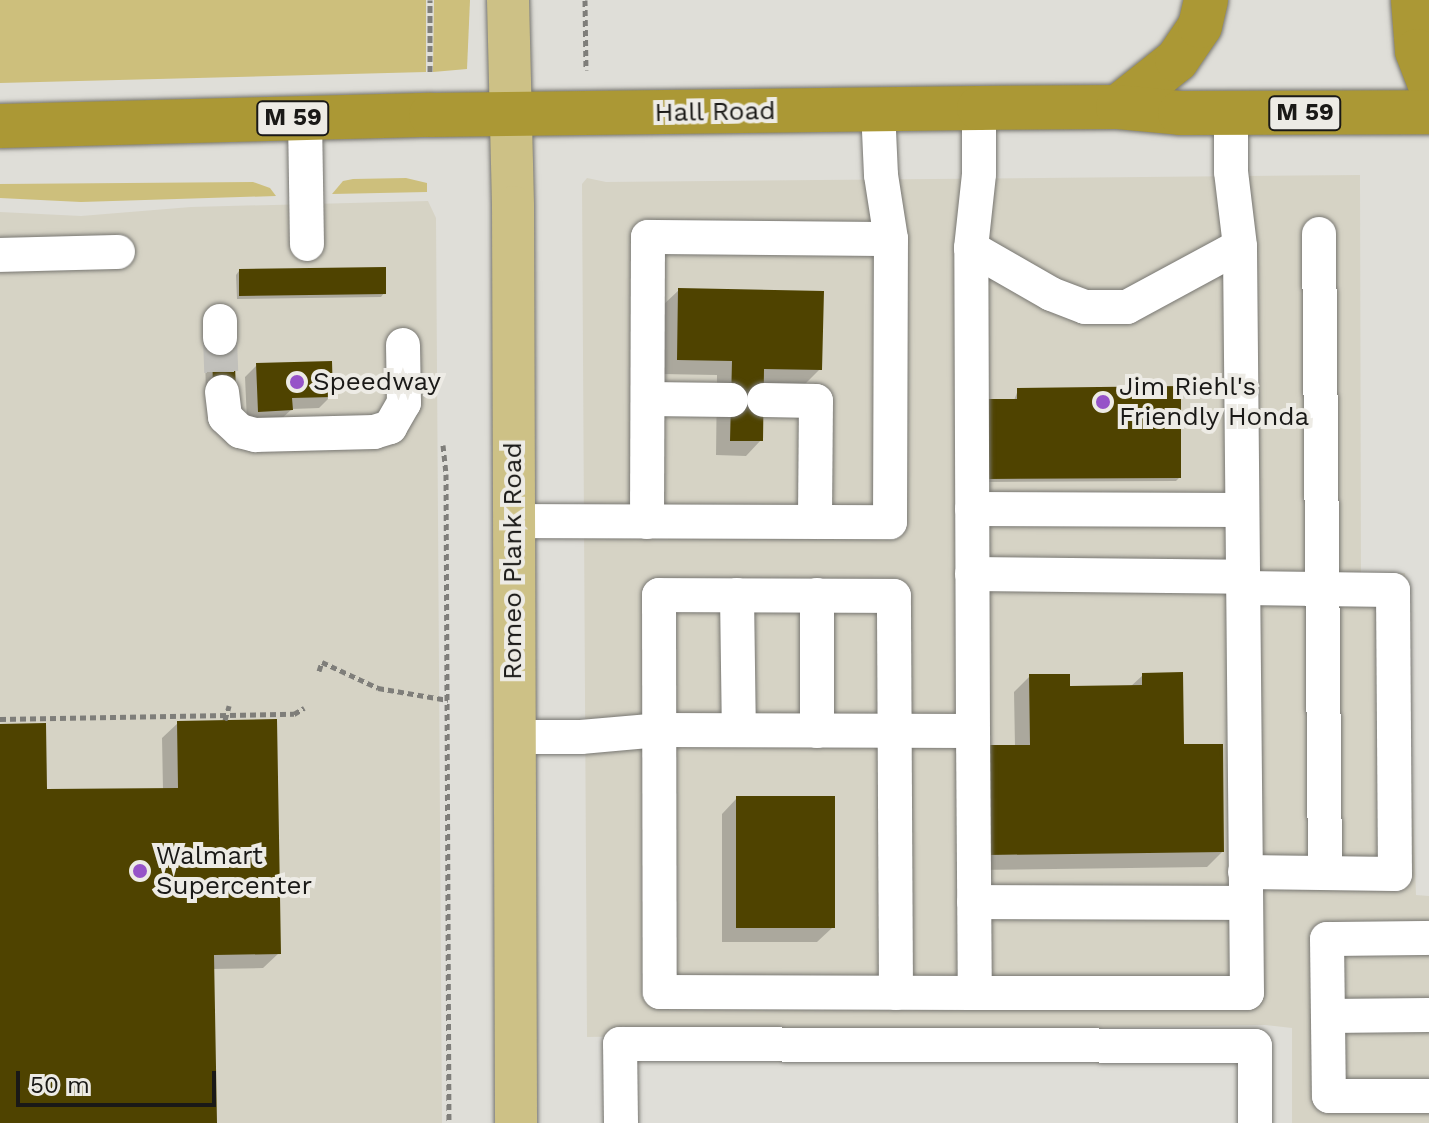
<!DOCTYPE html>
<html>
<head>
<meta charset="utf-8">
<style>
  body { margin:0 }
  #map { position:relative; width:1429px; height:1123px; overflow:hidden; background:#dfded8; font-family:"Work Sans",sans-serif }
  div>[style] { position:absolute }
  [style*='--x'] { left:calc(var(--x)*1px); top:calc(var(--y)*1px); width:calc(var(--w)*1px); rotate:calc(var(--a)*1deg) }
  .built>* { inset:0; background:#d6d3c5 }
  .green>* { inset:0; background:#cdbf7c }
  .shadow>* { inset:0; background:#0003 }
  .building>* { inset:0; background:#4f4300 }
  .minor-tunnel>* { height:34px; margin-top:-17px; transform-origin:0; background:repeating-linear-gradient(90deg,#c1c0bb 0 34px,transparent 0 51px) }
  .path>* { height:5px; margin-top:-2.5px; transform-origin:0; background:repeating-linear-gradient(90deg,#7f7e7a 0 6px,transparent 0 10px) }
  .roads { filter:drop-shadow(0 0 2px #777671) drop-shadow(0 0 2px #777671) }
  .minor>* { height:34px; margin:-17px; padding:0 17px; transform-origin:17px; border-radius:17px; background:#fff }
  .major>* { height:42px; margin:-21px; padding:0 21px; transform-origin:21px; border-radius:21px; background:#cdc186 }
  .highway>* { height:44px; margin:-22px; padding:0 22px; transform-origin:22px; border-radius:22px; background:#ab9835 }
  .dots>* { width:22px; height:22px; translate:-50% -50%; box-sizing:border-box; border:4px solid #edebe5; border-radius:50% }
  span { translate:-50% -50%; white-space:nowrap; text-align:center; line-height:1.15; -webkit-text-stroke:8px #edebe5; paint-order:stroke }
  .shield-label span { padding:2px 6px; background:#edebe5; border:2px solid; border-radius:6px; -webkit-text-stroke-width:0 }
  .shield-label { font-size:24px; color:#1a1917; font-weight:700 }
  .street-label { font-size:26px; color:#1a1917 }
  .poi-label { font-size:26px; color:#1a1917 }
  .left { translate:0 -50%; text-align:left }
  .scale { position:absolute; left:16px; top:1071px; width:200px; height:36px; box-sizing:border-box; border:4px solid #1a1917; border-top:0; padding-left:10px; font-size:24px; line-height:28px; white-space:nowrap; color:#1a1917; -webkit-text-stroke:6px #edebe5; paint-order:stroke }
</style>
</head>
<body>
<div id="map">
  <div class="built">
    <i style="clip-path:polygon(1360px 175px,1361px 573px,1405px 573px,1416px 895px,1429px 896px,1429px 1123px,1292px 1123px,1292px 1028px,1265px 1025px,587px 1037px,582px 184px,587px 178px,606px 182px)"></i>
    <i style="clip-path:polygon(428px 201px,436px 218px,442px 1123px,0 1123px,0 212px,81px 216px,191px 207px)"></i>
  </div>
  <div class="green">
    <i style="clip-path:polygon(0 0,426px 0,426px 72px,0 83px)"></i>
    <i style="clip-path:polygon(434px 0,470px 0,467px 69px,433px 72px)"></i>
    <i style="clip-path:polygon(406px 178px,427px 183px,427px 192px,332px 194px,343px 181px,353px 179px)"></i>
    <i style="clip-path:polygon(253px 182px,270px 188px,276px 196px,81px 202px,0 198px,0 184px)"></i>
  </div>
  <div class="shadow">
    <i style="clip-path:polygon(239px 271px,384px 293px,381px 297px,237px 299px,236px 275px)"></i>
    <i style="clip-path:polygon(679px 290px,820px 369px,805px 384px,762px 383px,761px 440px,746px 456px,716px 455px,717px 375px,662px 374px,663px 305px)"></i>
    <i style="clip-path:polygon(212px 340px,226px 398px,206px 399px,205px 348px)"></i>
    <i style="clip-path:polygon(257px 365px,331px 396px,319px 408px,292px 409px,279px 421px,247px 422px,245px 377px)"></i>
    <i style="clip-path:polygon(1018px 390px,1180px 477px,1176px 481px,983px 482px)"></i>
    <i style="clip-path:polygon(1143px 675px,1182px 746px,1222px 852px,1207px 867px,973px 870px,1015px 747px,1014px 692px,1030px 676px,1068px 688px,1130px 687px)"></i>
    <i style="clip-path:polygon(178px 723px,279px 953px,263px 968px,212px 969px,215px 1123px,0 1123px,0 726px,45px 791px,163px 790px,162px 738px)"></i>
    <i style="clip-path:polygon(737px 798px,833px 927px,817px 942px,722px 942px,722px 814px)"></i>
  </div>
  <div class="building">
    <i style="clip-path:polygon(386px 267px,386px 294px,239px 296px,239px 269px)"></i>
    <i style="clip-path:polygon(678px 288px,824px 291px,822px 370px,764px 369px,763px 441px,730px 441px,732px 361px,677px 360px)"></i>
    <i style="clip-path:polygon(234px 338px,236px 392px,213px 392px,212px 339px)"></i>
    <i style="clip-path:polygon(332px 361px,333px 397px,292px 398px,293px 410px,258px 412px,256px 363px)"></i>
    <i style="clip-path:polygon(1181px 386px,1181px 478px,986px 479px,985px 399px,1017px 399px,1017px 388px)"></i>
    <i style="clip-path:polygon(1183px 672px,1184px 744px,1223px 744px,1224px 852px,988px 855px,986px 745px,1030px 745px,1029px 674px,1070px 674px,1070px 686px,1142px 685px,1142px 673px)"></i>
    <i style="clip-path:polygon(277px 719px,281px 954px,214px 955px,217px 1123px,0 1123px,0 724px,46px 723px,47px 789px,178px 788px,177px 721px)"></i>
    <i style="clip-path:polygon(736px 796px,835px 796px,835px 928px,736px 928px)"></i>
  </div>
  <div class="minor-tunnel">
    <i style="--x:220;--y:338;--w:54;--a:87.9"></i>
  </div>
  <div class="path">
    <i style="--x:585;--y:0;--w:70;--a:89.2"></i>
    <i style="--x:430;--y:72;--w:72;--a:-90"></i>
    <i style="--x:443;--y:445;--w:29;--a:84"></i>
    <i style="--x:446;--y:474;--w:649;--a:89.74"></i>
    <i style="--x:319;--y:671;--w:9;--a:-72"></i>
    <i style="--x:322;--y:662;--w:62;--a:24.9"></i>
    <i style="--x:378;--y:688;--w:71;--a:9.7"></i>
    <i style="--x:0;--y:719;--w:294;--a:-1"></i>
    <i style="--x:294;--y:714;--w:12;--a:-31"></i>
    <i style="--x:225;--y:720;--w:15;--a:-74"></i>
  </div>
  <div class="roads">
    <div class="minor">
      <i style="--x:305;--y:118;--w:126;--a:89.1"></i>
      <i style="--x:1319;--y:234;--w:638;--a:89.46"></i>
      <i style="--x:971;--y:248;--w:92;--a:29.9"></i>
      <i style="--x:1051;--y:294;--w:36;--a:21"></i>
      <i style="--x:1085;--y:307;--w:42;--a:0"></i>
      <i style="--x:1127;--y:307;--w:128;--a:-28.4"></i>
      <i style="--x:0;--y:255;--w:118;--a:-1.5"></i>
      <i style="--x:220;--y:321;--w:17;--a:90"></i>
      <i style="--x:222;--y:392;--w:25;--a:83"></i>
      <i style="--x:225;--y:417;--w:21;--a:43"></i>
      <i style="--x:240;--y:431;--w:16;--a:15"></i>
      <i style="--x:255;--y:435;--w:119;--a:-1.4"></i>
      <i style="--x:374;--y:432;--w:17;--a:-17"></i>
      <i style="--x:390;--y:427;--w:28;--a:-60"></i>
      <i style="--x:404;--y:403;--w:58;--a:-91"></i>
      <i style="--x:648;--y:399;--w:83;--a:0.7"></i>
      <i style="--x:764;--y:400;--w:52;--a:1.1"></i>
      <i style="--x:816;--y:401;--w:121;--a:90.5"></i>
      <i style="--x:972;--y:509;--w:270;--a:0.2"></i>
      <i style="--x:514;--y:521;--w:376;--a:0.2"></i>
      <i style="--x:890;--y:522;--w:283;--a:-89.8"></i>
      <i style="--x:891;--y:239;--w:65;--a:-98.9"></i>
      <i style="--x:881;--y:175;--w:66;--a:-92.6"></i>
      <i style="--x:647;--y:522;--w:285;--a:-89.8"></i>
      <i style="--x:648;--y:237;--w:243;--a:0.5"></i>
      <i style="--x:972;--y:574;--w:271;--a:0.6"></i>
      <i style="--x:1243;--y:588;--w:150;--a:0.8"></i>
      <i style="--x:1393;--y:590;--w:284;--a:89.6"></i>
      <i style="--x:1395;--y:874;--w:150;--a:-179.2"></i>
      <i style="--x:737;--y:595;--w:135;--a:89.2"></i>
      <i style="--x:817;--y:595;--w:136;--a:90"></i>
      <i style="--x:973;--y:731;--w:262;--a:89.6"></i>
      <i style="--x:514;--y:737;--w:67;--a:0"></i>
      <i style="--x:581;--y:737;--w:78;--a:-5.1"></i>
      <i style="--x:659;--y:730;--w:314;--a:0.2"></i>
      <i style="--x:973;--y:731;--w:483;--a:-90.2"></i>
      <i style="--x:971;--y:248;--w:74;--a:-83.8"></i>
      <i style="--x:979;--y:174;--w:66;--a:-90"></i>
      <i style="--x:974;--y:902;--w:271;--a:0.2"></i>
      <i style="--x:1429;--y:938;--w:102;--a:179.4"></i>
      <i style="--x:1327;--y:939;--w:157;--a:89.3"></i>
      <i style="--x:1329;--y:1096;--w:100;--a:0"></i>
      <i style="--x:896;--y:993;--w:397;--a:-90.3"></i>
      <i style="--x:894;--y:596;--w:235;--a:-179.8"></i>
      <i style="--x:659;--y:595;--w:397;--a:89.9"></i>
      <i style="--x:660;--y:992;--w:315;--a:0.2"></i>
      <i style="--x:975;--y:993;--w:272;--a:0"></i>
      <i style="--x:1247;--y:993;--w:747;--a:-90.54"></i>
      <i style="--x:1240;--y:246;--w:75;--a:-96.9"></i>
      <i style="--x:1231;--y:172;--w:59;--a:-90"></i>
      <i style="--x:1328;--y:1016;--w:101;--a:-0.6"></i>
      <i style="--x:621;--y:1123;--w:79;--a:-90.7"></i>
      <i style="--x:620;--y:1044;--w:635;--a:0.18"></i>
      <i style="--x:1255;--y:1046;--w:77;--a:90"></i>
    </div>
    <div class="major">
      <i style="--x:508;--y:0;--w:207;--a:88.6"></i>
      <i style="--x:513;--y:207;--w:916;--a:89.81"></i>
    </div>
    <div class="highway">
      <i style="--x:1413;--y:0;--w:51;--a:85.5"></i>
      <i style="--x:1417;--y:51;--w:33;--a:69"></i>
      <i style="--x:1118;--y:107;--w:75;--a:-38.5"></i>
      <i style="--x:1177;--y:60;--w:41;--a:-55.9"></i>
      <i style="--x:1200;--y:26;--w:27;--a:-77"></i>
      <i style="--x:0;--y:126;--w:431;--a:-1.5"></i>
      <i style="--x:431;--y:115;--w:548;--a:-0.73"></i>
      <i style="--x:979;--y:108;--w:139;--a:-0.4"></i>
      <i style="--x:1118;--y:107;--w:62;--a:5.5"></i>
      <i style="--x:1180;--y:113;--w:249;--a:-0.2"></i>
    </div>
  </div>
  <div class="dots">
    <i style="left:297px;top:382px;background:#9653c8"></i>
    <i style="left:1103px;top:402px;background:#9653c8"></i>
    <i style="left:140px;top:871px;background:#9653c8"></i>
  </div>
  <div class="shield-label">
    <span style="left:1305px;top:113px">M 59</span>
    <span style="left:293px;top:118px">M 59</span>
  </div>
  <div class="street-label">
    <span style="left:715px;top:112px;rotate:-1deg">Hall Road</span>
    <span style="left:513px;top:561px;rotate:-90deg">Romeo Plank Road</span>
  </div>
  <div class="poi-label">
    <span class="left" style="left:313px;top:382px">Speedway</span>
    <span class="left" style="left:1119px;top:402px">Jim Riehl's<br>Friendly Honda</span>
    <span class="left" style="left:156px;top:871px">Walmart<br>Supercenter</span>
  </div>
  <div class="scale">50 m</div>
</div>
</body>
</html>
